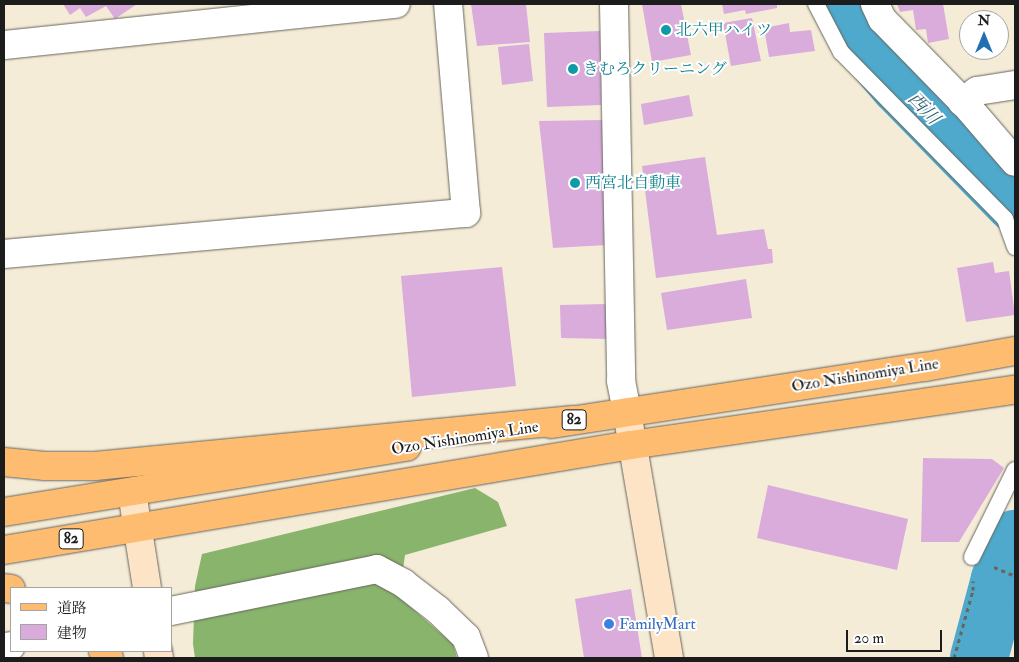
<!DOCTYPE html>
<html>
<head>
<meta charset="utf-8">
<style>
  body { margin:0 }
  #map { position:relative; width:1019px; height:662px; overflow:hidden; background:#f4ecd7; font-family:"IM FELL Double Pica","Noto Serif JP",serif }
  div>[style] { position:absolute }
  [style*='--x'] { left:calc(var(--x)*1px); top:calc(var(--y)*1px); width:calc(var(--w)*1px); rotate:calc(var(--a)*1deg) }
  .forest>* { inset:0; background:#88b46c }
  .river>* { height:58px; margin:-29px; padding:0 29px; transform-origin:29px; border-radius:29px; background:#4ea9cc }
  .building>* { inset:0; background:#d9acdc }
  .path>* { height:3px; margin-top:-1.5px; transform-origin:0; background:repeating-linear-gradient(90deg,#68655d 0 4px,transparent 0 8px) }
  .roads { filter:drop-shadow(0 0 1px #68655d) drop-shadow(0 0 1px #68655d) }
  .lane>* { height:16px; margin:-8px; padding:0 8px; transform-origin:8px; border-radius:8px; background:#fff }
  .street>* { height:28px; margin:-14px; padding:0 14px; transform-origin:14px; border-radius:14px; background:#fff }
  .secondary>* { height:28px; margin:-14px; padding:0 14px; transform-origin:14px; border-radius:14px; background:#fee4c6 }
  .primary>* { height:28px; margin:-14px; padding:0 14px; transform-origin:14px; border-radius:14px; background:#fdbc70 }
  .highway>* { height:28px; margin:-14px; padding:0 14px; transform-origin:14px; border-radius:14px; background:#fdbc70 }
  .dots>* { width:14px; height:14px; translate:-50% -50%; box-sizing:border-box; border:2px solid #fff; border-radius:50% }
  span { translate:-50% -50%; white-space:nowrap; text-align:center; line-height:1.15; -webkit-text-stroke:4px #fff; paint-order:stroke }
  .shield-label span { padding:1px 4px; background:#fff; border:1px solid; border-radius:4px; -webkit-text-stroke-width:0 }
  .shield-label { font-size:15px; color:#1c1c1c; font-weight:700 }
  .culture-label { font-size:16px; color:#0d838f }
  .left { translate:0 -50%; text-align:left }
  .street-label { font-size:16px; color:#1c1c1c }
  .shop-label { font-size:16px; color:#366cbe }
  .water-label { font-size:18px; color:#356274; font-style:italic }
  .frame { position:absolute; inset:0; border:5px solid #1c1c1c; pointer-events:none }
  .legend { position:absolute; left:10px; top:587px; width:162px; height:65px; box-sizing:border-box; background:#fff; border:1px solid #a4a4a4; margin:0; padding:6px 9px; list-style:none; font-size:15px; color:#1c1c1c }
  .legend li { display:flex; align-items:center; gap:10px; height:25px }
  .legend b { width:25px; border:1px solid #a4a4a4 }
  .north { position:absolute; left:959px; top:10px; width:50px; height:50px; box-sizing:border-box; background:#fff; border:1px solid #a4a4a4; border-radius:50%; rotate:0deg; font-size:14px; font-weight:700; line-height:20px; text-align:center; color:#1c1c1c }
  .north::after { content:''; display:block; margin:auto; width:18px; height:22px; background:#1f6fb2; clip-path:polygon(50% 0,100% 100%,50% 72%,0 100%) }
  .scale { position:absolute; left:846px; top:630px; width:96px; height:22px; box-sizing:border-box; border:2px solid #1c1c1c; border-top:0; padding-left:6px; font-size:15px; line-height:18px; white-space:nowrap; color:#1c1c1c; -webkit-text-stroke:4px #fff; paint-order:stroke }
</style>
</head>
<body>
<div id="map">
  <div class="forest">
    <i style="clip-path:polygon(475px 488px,498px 502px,507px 526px,405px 555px,399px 597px,453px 644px,457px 658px,195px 658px,193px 644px,195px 586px,202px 554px)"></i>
  </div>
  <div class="river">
    <i style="--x:843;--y:4;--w:34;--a:66"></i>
    <i style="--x:857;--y:35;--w:65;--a:50"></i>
    <i style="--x:899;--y:85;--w:166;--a:45.7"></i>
    <i style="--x:979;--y:658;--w:82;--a:-75.1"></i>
    <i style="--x:1000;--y:579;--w:43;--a:-69.4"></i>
  </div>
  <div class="building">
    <i style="clip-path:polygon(63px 4px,137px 4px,115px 19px,106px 6px,86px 17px,80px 8px,70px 15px)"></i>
    <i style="clip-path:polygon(471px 4px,526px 4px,530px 42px,477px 46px)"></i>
    <i style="clip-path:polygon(642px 4px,681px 4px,691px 55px,652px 62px)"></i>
    <i style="clip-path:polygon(722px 4px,777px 4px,777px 8px,746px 14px,745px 10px,724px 14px)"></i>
    <i style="clip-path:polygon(897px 4px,943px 4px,949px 39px,928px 43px,926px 29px,916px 30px,913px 10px,900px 12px)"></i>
    <i style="clip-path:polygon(752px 18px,761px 61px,731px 66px,723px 23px)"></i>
    <i style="clip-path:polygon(789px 23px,790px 32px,811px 30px,815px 51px,769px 57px,764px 28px)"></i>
    <i style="clip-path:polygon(600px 31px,601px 105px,547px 107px,544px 33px)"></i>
    <i style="clip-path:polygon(529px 44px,533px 81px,502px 85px,498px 47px)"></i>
    <i style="clip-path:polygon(689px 95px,693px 116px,644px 125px,641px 104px)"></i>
    <i style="clip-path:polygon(603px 120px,607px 245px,553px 248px,539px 121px)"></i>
    <i style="clip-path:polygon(705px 157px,717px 235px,764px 229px,768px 249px,772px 249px,773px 263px,656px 278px,642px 166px)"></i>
    <i style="clip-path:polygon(993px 262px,995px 273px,1009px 271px,1015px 315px,966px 322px,957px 268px)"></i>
    <i style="clip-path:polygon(502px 267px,516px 386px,412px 397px,401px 276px)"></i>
    <i style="clip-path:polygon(746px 279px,752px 318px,667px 330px,661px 293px)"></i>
    <i style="clip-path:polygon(607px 304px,608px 339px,561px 338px,560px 305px)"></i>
    <i style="clip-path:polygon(923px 458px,992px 459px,1004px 468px,959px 542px,921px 542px)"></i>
    <i style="clip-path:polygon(768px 485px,908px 519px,897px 570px,757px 538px)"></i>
    <i style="clip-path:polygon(631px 589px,642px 658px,584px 658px,575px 599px)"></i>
  </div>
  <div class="path">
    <i style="--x:994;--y:567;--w:23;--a:23"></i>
    <i style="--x:954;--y:658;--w:71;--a:-74.4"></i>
    <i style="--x:973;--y:590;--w:9;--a:-90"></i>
  </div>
  <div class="roads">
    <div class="lane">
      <i style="--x:816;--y:4;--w:54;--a:62.5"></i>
      <i style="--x:841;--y:52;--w:234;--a:45.5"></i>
      <i style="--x:1005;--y:219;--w:30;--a:70"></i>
      <i style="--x:972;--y:557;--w:97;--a:-63.7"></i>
    </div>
    <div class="street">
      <i style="--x:614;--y:4;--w:377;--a:88.9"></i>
      <i style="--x:621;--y:381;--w:32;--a:79"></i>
      <i style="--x:875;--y:4;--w:17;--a:65"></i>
      <i style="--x:882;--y:19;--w:120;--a:45.7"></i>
      <i style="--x:966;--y:105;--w:75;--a:49.3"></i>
      <i style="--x:4;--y:45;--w:394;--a:-6"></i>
      <i style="--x:962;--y:102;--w:19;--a:-36"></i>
      <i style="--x:977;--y:91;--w:38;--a:-9"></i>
      <i style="--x:4;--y:254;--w:464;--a:-5.1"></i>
      <i style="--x:466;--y:213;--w:210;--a:-94.9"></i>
      <i style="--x:171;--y:611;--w:210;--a:-11.5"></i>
      <i style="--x:377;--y:569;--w:30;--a:28"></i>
      <i style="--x:403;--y:583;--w:44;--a:37.6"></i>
      <i style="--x:438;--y:610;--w:39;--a:44"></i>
      <i style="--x:466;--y:637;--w:22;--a:69"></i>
      <i style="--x:4;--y:647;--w:7;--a:-8"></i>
    </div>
    <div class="secondary">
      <i style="--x:627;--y:412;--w:250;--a:80.3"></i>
      <i style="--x:132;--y:492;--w:97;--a:81.1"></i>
      <i style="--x:158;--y:651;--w:7;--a:82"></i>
    </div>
    <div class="primary">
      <i style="--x:551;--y:424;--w:378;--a:-8.7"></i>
      <i style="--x:925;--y:367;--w:91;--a:-10.1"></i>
      <i style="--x:4;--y:512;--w:408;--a:-9.2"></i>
      <i style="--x:4;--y:550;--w:636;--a:-9.51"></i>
      <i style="--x:631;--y:445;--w:388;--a:-8.2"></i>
      <i style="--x:4;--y:588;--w:7;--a:8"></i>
      <i style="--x:103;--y:651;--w:9;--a:49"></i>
    </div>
    <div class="highway">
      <i style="--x:4;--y:462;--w:41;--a:5.6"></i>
      <i style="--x:45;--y:466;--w:50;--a:0"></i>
      <i style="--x:95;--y:466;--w:480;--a:-5.5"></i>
    </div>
  </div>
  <div class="dots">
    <i style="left:666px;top:30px;background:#0f9aa8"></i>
    <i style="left:573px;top:69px;background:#0f9aa8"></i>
    <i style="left:575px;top:183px;background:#0f9aa8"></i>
    <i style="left:609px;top:624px;background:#3f7fe0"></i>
  </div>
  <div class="shield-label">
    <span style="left:574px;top:420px">82</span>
    <span style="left:71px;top:539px">82</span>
  </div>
  <div class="culture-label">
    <span class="left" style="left:676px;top:30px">北六甲ハイツ</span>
    <span class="left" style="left:583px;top:69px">きむろクリーニング</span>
    <span class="left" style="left:585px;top:183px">西宮北自動車</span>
  </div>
  <div class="street-label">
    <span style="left:865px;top:375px;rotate:-9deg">Ozo Nishinomiya Line</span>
    <span style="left:465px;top:438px;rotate:-9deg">Ozo Nishinomiya Line</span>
  </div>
  <div class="shop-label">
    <span class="left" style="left:619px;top:624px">FamilyMart</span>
  </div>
  <div class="water-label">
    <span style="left:923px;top:109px;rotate:46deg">西川</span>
  </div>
  <div class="frame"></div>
  <ul class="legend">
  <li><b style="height:6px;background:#fdbc70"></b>道路</li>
  <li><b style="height:14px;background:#d9acdc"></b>建物</li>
  </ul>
  <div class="north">N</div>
  <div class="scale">20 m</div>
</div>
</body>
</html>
